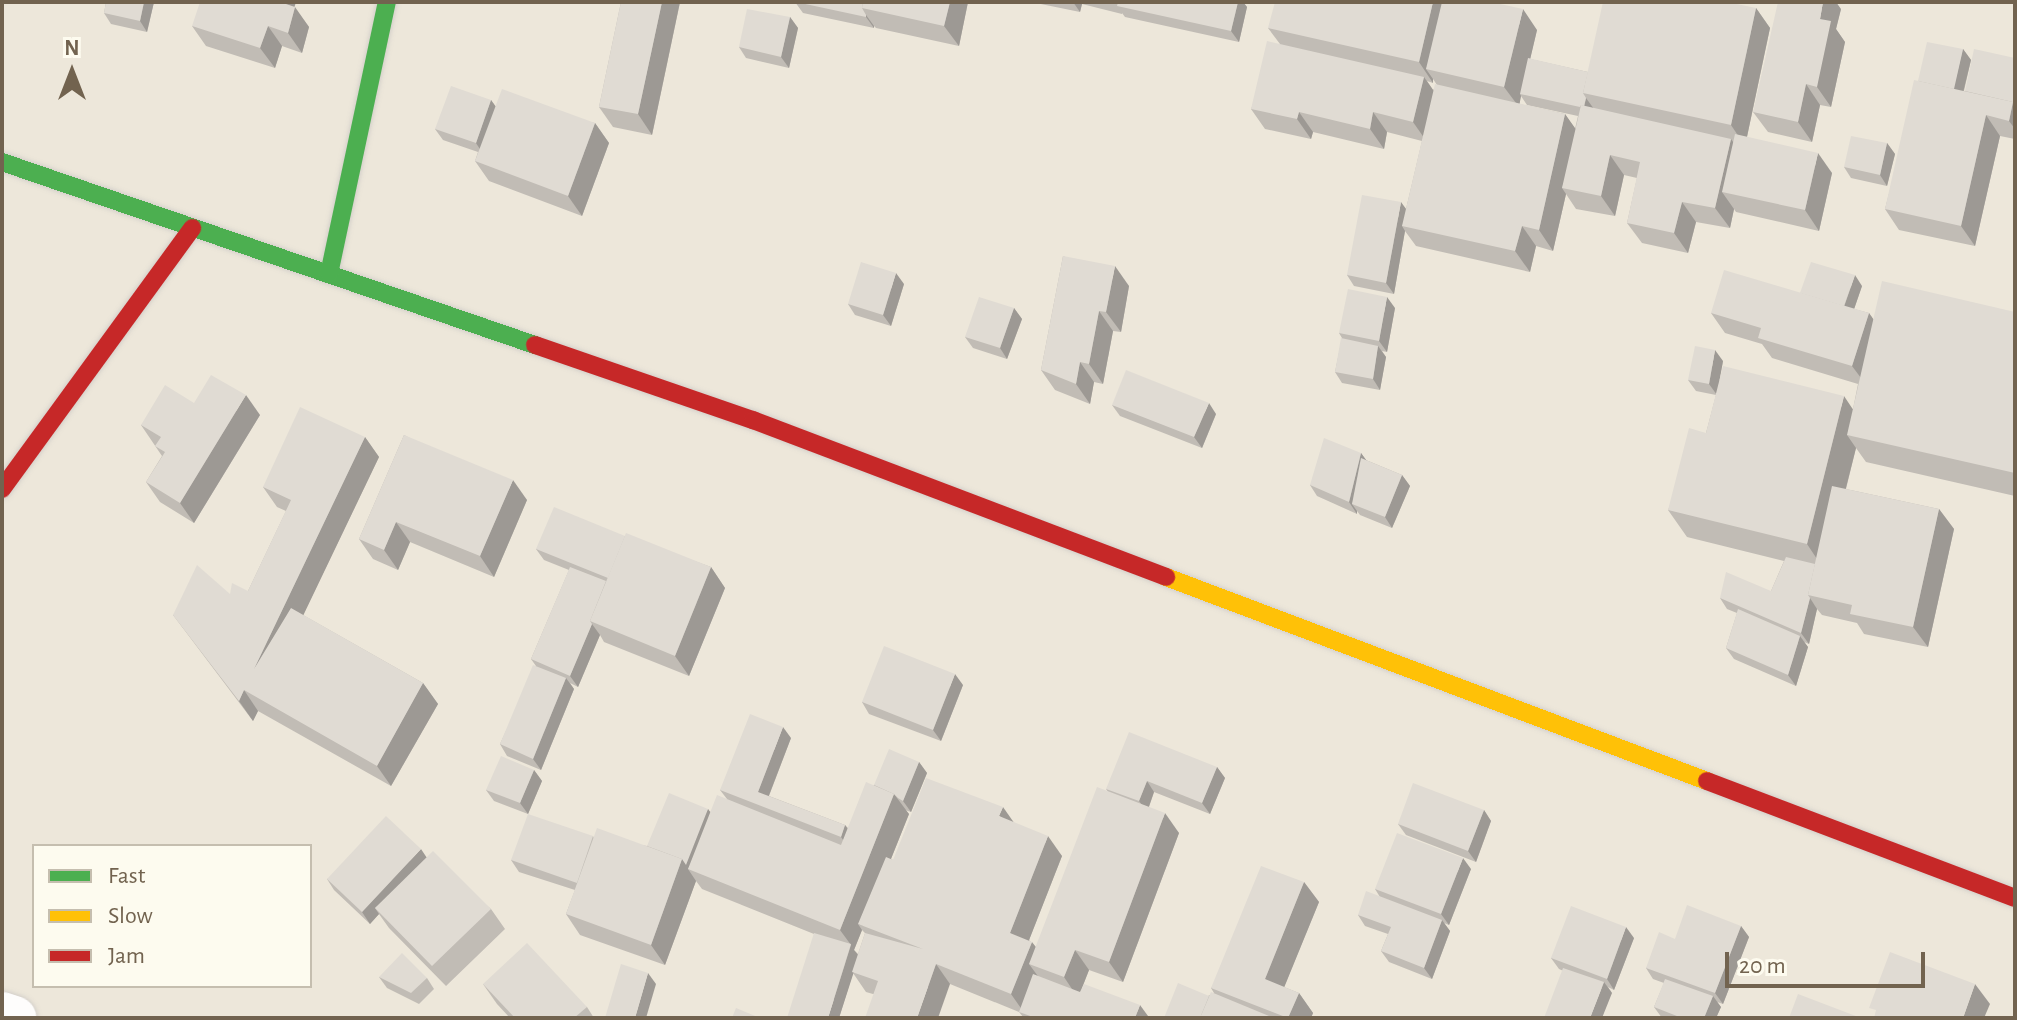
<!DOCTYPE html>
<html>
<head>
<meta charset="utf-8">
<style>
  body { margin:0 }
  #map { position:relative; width:2017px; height:1020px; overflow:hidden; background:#f6f4ed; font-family:"Alegreya Sans",sans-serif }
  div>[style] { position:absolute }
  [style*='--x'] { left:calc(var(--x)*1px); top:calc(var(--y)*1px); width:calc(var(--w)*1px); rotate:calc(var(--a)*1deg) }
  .residential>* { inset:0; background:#ede7da }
  .roads { filter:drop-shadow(0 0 2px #d4d0ca) drop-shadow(0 0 2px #d4d0ca) }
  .street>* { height:44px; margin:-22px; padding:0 22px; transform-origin:22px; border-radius:22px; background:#fefdfc }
  .fast>* { height:18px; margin:-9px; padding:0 9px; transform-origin:9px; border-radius:9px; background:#4caf50 }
  .slow>* { height:18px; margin:-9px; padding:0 9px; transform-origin:9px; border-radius:9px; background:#ffc107 }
  .jam>* { height:18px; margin:-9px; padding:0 9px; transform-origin:9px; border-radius:9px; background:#c62828 }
  .wall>* { inset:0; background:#c1bcb5 }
  .shaded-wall>* { inset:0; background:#9d9994 }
  .building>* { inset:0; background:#e0dbd3 }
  span { translate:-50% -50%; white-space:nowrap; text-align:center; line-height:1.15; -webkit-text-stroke:7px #fdfbef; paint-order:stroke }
  .frame { position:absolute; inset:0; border:4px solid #72634f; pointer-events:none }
  .legend { position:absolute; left:32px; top:844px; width:280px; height:144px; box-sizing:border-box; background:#fdfbef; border:2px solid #c5beaf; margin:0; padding:10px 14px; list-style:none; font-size:24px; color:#72634f }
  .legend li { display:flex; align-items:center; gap:16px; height:40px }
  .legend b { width:40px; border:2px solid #c5beaf }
  .north { position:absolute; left:32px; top:32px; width:80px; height:80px; -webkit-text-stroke:6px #fdfbef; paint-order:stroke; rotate:0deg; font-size:22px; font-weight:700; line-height:32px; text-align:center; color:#72634f }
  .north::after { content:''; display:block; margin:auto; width:28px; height:36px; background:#72634f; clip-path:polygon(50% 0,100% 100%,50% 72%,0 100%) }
  .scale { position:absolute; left:1725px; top:952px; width:200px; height:36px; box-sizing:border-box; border:4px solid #72634f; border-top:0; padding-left:10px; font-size:24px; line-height:28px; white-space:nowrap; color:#72634f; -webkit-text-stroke:6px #fdfbef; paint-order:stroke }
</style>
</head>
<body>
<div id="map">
  <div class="residential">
    <i style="clip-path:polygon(evenodd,2px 2px,2015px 2px,2015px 1018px,2px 1018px,2px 2px,34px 846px,310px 846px,310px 986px,34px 986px,34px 846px)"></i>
  </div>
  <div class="roads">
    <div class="street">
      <i style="--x:2;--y:1014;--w:13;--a:18"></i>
    </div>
    <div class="fast">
      <i style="--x:2;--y:162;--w:564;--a:18.95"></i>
      <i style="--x:329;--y:274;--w:278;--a:-78"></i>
    </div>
    <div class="slow">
      <i style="--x:1166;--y:577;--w:578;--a:20.66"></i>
    </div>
    <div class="jam">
      <i style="--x:535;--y:345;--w:231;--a:19"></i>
      <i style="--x:753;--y:420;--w:442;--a:20.8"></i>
      <i style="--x:2;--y:489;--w:323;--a:-53.9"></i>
      <i style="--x:1707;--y:781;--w:329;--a:20.8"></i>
    </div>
  </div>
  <div class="wall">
    <i style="clip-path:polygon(106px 2px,154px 2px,147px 32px,111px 24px,104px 13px)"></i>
    <i style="clip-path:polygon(621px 2px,680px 2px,652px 135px,613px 127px,599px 107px)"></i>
    <i style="clip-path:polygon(795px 2px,968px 2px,959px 46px,876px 28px,874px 26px,874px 28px,803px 13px)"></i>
    <i style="clip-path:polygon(1031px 2px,1243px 2px,1247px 7px,1239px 42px,1125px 17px,1122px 13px,1122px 14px,1082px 4px,1080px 12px)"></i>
    <i style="clip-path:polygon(evenodd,1442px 3px,1537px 30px,1530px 59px,1588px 72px,1756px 8px,1770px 28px,1747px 137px,1832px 173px,1819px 231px,1736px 212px,1734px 209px,1730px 228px,1696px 222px,1688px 253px,1642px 243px,1627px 223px,1637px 178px,1624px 175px,1615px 216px,1576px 209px,1566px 194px,1553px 251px,1536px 246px,1530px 272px,1416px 246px,1405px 231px,1394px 294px,1354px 286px,1347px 275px,1406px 209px,1422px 141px,1387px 132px,1384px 149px,1313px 132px,1311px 139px,1265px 129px,1251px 109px,1280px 44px,1268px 28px,1442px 3px,1433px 79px,1437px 85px,1433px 90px,1427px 81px,1433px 83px,1433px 79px,1442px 3px,1521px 96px,1527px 105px,1578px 116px,1575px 129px,1565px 114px,1519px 104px,1521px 96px)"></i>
    <i style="clip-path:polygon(294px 7px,309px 27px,302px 53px,282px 46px,275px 68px,206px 46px,192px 26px)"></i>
    <i style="clip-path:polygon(1841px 9px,1836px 29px,1845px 42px,1831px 107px,1820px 105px,1812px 142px,1768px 132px,1753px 112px)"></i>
    <i style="clip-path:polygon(790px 17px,798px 28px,789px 68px,746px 58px,739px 47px)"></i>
    <i style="clip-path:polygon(1963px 49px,1971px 60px,1964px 91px,1965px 91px,2015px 58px,2015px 139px,2000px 136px,1975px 246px,1899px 230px,1885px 209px,1918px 81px)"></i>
    <i style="clip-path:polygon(491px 100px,495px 106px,595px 123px,609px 143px,582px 216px,489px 181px,475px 161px,478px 152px,443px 140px,435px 129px)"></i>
    <i style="clip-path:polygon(1887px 143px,1895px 154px,1887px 186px,1851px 178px,1844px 167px)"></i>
    <i style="clip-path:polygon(1063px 256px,1129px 286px,1121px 332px,1113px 331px,1103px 384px,1094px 382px,1090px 404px,1055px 390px,1041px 370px)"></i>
    <i style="clip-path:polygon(904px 284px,891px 326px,855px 315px,848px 304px)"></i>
    <i style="clip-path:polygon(1862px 286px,1854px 309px,1869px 313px,1873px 319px,2015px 312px,2015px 496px,1866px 462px,1856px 448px,1846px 489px,1939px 509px,1954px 529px,1928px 647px,1864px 634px,1857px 623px,1822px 615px,1817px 609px,1809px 644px,1804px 642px,1808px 647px,1796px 686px,1734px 659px,1726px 648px,1737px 613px,1727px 609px,1720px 598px,1771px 591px,1784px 561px,1687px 537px,1668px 510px,1706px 433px,1716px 395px,1696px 391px,1688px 380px,1723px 361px,1719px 380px,1853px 409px,1858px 384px,1772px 358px,1762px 344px,1725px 333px,1711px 313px,1800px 293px)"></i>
    <i style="clip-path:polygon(1014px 308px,1022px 319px,1007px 359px,973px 348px,965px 337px)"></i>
    <i style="clip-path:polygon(1395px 308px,1387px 352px,1382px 351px,1386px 357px,1380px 390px,1342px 383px,1335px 372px,1342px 338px,1339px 333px)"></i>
    <i style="clip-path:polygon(194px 403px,260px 415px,194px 523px,160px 502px,146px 482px,162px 456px,141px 425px)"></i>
    <i style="clip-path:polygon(1112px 405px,1216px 414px,1202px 448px,1120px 416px)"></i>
    <i style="clip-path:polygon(404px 435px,527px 500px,494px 577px,410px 542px,398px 570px,373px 559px,359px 539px)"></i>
    <i style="clip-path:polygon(365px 437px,379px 457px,303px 615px,423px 683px,438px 704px,391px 786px,258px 711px,253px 721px,173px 615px,248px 591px,286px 511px,277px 507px,263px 487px)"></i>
    <i style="clip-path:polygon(1361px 453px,1366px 460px,1402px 475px,1410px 486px,1392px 528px,1360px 515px,1357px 511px,1357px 514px,1317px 496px,1310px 485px)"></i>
    <i style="clip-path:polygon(625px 536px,711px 567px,725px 588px,689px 676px,604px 642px,600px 635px,578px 687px,570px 683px,574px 689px,541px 770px,507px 756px,500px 744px,536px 666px,531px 659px,569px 570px,544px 560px,536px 549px)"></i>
    <i style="clip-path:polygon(963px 685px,941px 741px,869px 714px,862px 702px)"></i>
    <i style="clip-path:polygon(evenodd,791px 738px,769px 796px,845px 825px,848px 828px,874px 785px,919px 762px,927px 773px,911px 812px,905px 810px,909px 814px,891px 859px,893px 860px,1013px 822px,1062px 856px,1029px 940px,1036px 947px,1108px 792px,1106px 789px,1217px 767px,1225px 778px,1210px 814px,1154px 792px,1149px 807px,1179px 833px,1123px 982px,1089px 970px,1082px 988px,1148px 1016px,1147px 1018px,1024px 1018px,1019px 1012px,950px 984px,873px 994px,866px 992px,853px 973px,839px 1018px,814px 934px,702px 889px,696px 881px,665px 965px,580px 935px,566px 914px,575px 890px,519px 872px,511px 860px,593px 836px,594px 838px,647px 846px,708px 809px,710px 812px,727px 799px,720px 790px,791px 738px,862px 930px,865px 933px,858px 954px,854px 950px,862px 930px)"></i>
    <i style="clip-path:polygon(534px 770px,542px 781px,528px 814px,494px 801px,486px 790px)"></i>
    <i style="clip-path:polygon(1484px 810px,1491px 821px,1476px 862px,1406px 835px,1398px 824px)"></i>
    <i style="clip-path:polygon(427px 857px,491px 909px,505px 929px,446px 986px,389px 928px,379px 914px,370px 924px,334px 890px,327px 879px)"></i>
    <i style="clip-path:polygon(1471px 869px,1449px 925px,1444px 923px,1450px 931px,1432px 979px,1389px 962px,1381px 951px,1388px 934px,1365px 926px,1358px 915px,1380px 897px,1375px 889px)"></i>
    <i style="clip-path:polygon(1304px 882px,1319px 902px,1284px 987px,1299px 993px,1313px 1013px,1311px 1018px,1164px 1018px,1214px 993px,1211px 988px)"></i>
    <i style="clip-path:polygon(1741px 926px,1749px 937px,1723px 1004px,1717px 1002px,1721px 1007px,1716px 1018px,1662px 1018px,1654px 1007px,1664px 983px,1653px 979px,1646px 968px,1675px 939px)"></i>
    <i style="clip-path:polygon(1634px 938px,1614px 990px,1608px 987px,1612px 993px,1559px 969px,1551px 958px)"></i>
    <i style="clip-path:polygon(379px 977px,427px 978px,434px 989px,419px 1004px,387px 988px)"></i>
    <i style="clip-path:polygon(483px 984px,587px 1007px,594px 1018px,510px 1018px,497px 1004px)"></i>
  </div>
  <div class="shaded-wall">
    <i style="clip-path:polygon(144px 2px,154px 2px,147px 32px,140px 21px)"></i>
    <i style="clip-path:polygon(277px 2px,296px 2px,290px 21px)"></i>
    <i style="clip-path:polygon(662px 2px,680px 2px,652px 135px,638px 114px)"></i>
    <i style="clip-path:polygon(950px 2px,968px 2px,959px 46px,944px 26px)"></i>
    <i style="clip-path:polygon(1073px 2px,1080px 2px,1082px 4px,1080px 12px)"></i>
    <i style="clip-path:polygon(1238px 2px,1243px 2px,1247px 7px,1239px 42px,1231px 31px)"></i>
    <i style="clip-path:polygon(1433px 2px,1441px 2px,1449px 13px,1426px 69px,1433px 79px,1433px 83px,1419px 62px)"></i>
    <i style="clip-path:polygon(1823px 2px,1836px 2px,1841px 9px,1836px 29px,1845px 42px,1831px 107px,1817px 87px,1820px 19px)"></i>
    <i style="clip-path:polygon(295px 7px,309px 27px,302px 53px,288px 33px)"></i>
    <i style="clip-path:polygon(1756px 8px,1770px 28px,1745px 146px,1731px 125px)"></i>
    <i style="clip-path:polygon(1523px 9px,1537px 30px,1522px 94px,1520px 94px,1521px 96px,1519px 107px,1504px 87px)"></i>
    <i style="clip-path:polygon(866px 15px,874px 26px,874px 28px,866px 17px)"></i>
    <i style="clip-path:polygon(790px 17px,798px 28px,789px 68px,781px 57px)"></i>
    <i style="clip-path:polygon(268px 26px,282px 46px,275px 68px,260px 48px)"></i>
    <i style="clip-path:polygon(1963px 49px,1971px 60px,1961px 101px,1953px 90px)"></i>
    <i style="clip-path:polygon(1424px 77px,1438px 97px,1427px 142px,1413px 122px)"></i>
    <i style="clip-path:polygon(1806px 84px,1820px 105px,1812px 142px,1798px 122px)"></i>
    <i style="clip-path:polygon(1586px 98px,1594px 109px,1584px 108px)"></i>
    <i style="clip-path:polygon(491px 100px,499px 111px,483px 154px,476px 143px)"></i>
    <i style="clip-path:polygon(2013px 102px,2015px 104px,2015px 129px,2009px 121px)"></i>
    <i style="clip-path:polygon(1299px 112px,1313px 132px,1311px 139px,1297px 119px)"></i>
    <i style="clip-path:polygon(1373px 112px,1387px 132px,1384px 149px,1370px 129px)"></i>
    <i style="clip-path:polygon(1565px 114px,1580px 135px,1562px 188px,1566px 194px,1553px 251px,1539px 230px)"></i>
    <i style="clip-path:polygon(1986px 115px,2000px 136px,1975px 246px,1961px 226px)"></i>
    <i style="clip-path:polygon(595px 123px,609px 143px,582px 216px,568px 196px)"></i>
    <i style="clip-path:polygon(1731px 139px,1745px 159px,1722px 192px,1734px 209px,1730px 228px,1715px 208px)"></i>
    <i style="clip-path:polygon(1887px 143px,1895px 154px,1887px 186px,1880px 175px)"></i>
    <i style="clip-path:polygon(1818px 153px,1832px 173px,1819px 231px,1805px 210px)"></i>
    <i style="clip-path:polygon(1610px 155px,1624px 175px,1615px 216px,1601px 196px)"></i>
    <i style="clip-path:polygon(1401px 202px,1409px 213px,1402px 226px,1405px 231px,1394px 294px,1386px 283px)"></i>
    <i style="clip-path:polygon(1682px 202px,1696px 222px,1688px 253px,1674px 233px)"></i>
    <i style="clip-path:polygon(1522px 226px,1536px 246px,1530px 272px,1515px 251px)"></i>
    <i style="clip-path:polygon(1115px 266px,1129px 286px,1121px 332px,1106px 312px)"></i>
    <i style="clip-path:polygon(896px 273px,904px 284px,891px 326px,883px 315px)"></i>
    <i style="clip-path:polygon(1855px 275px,1862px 286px,1851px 318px,1844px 307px)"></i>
    <i style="clip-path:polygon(1387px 297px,1395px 308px,1387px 352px,1379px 341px)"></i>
    <i style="clip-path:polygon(1014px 308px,1022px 319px,1007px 359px,1000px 348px)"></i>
    <i style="clip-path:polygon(1099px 311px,1113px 331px,1103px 384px,1089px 364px)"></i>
    <i style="clip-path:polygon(1869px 313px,1883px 333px,1867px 386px,1852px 366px)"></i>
    <i style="clip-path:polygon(1378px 346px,1386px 357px,1380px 390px,1373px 379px)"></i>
    <i style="clip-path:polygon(1715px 350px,1723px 361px,1717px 395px,1709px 384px)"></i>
    <i style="clip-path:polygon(1080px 362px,1094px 382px,1090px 404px,1076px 384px)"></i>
    <i style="clip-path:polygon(246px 395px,260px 415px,194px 523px,180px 503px)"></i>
    <i style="clip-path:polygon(1844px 396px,1862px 423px,1847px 435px,1856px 448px,1825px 571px,1807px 544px)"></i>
    <i style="clip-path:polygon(1209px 403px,1216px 414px,1202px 448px,1194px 437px)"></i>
    <i style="clip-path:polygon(365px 437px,379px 457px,268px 689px,254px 669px)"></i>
    <i style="clip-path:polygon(1361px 453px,1369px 464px,1352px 504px,1357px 511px,1357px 514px,1349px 502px)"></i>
    <i style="clip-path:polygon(1402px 475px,1410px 486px,1392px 528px,1385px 517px)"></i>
    <i style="clip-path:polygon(513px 480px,527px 500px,494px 577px,480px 556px)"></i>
    <i style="clip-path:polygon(1939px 509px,1954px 529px,1928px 647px,1913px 627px)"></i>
    <i style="clip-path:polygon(396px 522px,410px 542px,398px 570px,384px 550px)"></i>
    <i style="clip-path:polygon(711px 567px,725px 588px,689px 676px,675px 656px)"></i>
    <i style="clip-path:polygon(1810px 598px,1817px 609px,1809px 644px,1801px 633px)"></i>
    <i style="clip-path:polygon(592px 624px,600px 635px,578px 687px,570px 676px)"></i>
    <i style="clip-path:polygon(1800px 636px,1808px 647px,1796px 686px,1788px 675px)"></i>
    <i style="clip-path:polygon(955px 674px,963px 685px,941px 741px,933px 730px)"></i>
    <i style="clip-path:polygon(566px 678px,574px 689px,541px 770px,533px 759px)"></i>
    <i style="clip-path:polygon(423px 683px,438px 704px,391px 786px,377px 766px)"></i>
    <i style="clip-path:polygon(244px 690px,258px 711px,253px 721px,239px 701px)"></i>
    <i style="clip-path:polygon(783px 727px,791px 738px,766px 803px,758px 792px)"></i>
    <i style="clip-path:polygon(919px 762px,927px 773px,911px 812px,903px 801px)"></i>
    <i style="clip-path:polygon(1217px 767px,1225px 778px,1210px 814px,1202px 803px)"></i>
    <i style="clip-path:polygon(534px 770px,542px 781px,528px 814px,520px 803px)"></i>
    <i style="clip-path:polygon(1147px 781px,1154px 792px,1147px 812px,1139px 801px)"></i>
    <i style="clip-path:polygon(894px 794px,909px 814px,864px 926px,858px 924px,862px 930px,854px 950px,859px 956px,839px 1018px,828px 1018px,851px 945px,840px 930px)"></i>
    <i style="clip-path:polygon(1003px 807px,1017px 827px,999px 816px)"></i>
    <i style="clip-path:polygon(708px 809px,716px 820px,688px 869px,696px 881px,665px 965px,651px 945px,682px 859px)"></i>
    <i style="clip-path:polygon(1484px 810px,1491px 821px,1476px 862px,1468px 851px)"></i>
    <i style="clip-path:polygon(1165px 813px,1179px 833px,1123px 982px,1109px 962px)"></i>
    <i style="clip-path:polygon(845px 825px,853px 836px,849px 848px,841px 837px)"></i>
    <i style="clip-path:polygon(1048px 836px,1062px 856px,1024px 953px,1010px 933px)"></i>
    <i style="clip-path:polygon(421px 849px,429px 861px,375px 908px,379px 914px,370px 924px,362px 912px)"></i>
    <i style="clip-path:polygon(1463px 858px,1471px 869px,1449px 925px,1441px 914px)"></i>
    <i style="clip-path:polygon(1304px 882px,1319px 902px,1279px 1000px,1265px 979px)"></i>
    <i style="clip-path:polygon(1442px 920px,1450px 931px,1432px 979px,1424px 968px)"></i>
    <i style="clip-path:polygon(1741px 926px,1749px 937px,1723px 1004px,1715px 993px)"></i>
    <i style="clip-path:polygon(1626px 927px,1634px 938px,1614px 990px,1607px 979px)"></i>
    <i style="clip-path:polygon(1032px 942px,1047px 962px,1029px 964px,1040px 979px,1025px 1014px,1011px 994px)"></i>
    <i style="clip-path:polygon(1075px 950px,1089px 970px,1078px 998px,1064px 977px)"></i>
    <i style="clip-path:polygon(936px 964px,950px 984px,938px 1018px,917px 1018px)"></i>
    <i style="clip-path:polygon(648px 973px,656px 984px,646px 1018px,635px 1018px)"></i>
    <i style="clip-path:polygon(1604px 982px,1612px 993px,1602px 1018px,1590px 1018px)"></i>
    <i style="clip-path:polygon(1975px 984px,1990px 1004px,1984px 1018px,1963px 1018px)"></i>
    <i style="clip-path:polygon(1299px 993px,1313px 1013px,1311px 1018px,1288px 1018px)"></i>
    <i style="clip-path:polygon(1713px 996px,1721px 1007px,1716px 1018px,1704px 1018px)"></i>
    <i style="clip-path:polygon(1140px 1005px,1148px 1016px,1147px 1018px,1135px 1018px)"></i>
  </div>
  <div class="building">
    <i style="clip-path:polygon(106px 2px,144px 2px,140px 21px,104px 13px)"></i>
    <i style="clip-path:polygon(200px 2px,280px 2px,295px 7px,288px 33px,268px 26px,260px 48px,192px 26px)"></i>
    <i style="clip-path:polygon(621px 2px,662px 2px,638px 114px,599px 107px)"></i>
    <i style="clip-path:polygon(796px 2px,863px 2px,862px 8px,866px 15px,866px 17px)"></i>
    <i style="clip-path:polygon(863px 2px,950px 2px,944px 26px,862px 8px)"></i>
    <i style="clip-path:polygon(1118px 2px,1238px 2px,1231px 31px,1117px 6px)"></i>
    <i style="clip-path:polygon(1275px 2px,1433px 2px,1419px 62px,1268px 28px)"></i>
    <i style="clip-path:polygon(1442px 2px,1491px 2px,1523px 9px,1504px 87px,1426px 69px)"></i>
    <i style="clip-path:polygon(1603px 2px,1727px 2px,1756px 8px,1731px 125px,1583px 93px)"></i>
    <i style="clip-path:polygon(1778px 2px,1823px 2px,1820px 19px,1831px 21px,1817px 87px,1806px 84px,1798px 122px,1753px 112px)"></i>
    <i style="clip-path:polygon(747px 9px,790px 17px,781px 57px,739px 47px)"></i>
    <i style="clip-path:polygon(1267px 41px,1424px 77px,1413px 122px,1373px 112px,1370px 129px,1299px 112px,1297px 119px,1251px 109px)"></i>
    <i style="clip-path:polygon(1927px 42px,1963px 49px,1954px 89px,1918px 81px)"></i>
    <i style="clip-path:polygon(1974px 49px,2015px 58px,2015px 104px,2013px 102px,1965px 91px)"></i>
    <i style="clip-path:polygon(1528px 58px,1588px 72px,1583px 93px,1586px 98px,1584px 106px,1581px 105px,1580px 107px,1520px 94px)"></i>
    <i style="clip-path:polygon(1914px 80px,2013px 102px,2009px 121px,1986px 115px,1961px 226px,1885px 209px)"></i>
    <i style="clip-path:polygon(1435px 84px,1565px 114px,1539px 230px,1522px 226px,1515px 251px,1402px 226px)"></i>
    <i style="clip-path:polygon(451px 86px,491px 100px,476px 143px,435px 129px)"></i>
    <i style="clip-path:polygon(502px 89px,595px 123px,568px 196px,475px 161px)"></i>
    <i style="clip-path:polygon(1581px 105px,1731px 139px,1715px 208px,1682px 202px,1674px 233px,1627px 223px,1640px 162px,1610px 155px,1601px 196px,1562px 188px)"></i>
    <i style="clip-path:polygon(1735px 134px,1818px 153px,1805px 210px,1722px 192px)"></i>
    <i style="clip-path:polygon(1851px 136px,1887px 143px,1880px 175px,1844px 167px)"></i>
    <i style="clip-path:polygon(1362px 195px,1401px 202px,1386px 283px,1347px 275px)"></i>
    <i style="clip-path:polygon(1063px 256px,1115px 266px,1106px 312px,1099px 311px,1089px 364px,1080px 362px,1076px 384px,1041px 370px)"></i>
    <i style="clip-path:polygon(861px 262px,896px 273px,883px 315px,848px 304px)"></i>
    <i style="clip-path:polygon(1811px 262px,1855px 275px,1844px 306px,1800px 293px)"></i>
    <i style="clip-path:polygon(1724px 270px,1869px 313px,1852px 366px,1758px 338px,1761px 328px,1711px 313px)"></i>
    <i style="clip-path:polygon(1882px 281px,2015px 312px,2015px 473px,1847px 435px)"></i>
    <i style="clip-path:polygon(1348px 289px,1387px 297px,1379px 341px,1339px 333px)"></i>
    <i style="clip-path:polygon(979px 297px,1014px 308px,1000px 348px,965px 337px)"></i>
    <i style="clip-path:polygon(1341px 338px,1378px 346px,1373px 379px,1335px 372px)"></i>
    <i style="clip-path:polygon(1695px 346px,1715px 350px,1709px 384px,1688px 380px)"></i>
    <i style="clip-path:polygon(1723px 366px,1844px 396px,1807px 544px,1668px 510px,1689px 428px,1706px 433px)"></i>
    <i style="clip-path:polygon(1126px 370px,1209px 403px,1194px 437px,1112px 405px)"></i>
    <i style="clip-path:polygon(211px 375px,246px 395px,180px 503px,146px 482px,165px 452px,155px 446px,161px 437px,141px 425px,165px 385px,194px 403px)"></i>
    <i style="clip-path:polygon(300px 407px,365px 437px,254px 669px,291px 608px,423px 683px,377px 766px,244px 690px,239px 701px,173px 615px,197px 565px,230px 594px,232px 583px,248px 591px,291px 500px,263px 487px)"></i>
    <i style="clip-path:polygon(404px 435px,513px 480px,480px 556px,396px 522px,384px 550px,359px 539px)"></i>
    <i style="clip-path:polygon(1324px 438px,1361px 453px,1349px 502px,1310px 485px)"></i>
    <i style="clip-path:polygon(1361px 458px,1402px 475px,1385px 517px,1352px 504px)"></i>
    <i style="clip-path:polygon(1832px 486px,1939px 509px,1913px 627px,1850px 614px,1852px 605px,1808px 595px)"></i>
    <i style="clip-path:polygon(554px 507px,625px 536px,608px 578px,536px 549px)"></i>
    <i style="clip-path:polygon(626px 533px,711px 567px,675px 656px,590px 621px)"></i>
    <i style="clip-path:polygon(1786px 557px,1815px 564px,1808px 595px,1810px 598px,1801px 633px,1720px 598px,1726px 572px,1771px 591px)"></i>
    <i style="clip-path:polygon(570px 567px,606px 581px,590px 621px,592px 624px,570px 676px,531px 659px)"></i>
    <i style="clip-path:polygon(1738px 609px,1800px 636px,1788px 675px,1726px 648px)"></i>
    <i style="clip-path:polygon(884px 646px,955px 674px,933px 730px,862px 702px)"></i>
    <i style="clip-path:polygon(533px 665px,566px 678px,533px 759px,500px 744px)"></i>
    <i style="clip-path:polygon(750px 714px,783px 727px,758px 792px,845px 825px,841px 837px,720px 790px)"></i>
    <i style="clip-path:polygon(1129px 732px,1217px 767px,1202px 803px,1147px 781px,1139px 801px,1106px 789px)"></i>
    <i style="clip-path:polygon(889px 749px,919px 762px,903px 801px,898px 798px,894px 794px,874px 785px)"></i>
    <i style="clip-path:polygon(501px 756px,534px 770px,520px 803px,486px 790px)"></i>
    <i style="clip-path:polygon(926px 778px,1003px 807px,999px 816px,1048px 836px,1010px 933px,1032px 942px,1011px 994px,936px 964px,917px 1018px,865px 1018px,878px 981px,852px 972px,865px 933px,923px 949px,858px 924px,886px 857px,893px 860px)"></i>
    <i style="clip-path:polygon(866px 782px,894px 794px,840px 930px,688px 869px,717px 795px,841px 845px)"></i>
    <i style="clip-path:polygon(1413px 783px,1484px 810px,1468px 851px,1398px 824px)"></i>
    <i style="clip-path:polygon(1097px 787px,1165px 813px,1109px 962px,1075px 950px,1064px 977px,1029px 964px)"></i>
    <i style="clip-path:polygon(669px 793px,708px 809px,686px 865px,682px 859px,647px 846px)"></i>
    <i style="clip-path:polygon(528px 814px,593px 836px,577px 883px,511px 860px)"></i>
    <i style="clip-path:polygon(386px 816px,421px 849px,362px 912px,327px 879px)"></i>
    <i style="clip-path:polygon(597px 828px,682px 859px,651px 945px,566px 914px)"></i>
    <i style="clip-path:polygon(1397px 833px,1463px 858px,1441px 914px,1375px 889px)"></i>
    <i style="clip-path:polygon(433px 851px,491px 909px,432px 966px,375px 908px)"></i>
    <i style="clip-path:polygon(1261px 866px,1304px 882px,1265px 979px,1299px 993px,1288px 1018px,1211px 988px)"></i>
    <i style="clip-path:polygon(1366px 891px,1442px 920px,1424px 968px,1381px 951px,1391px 927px,1358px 915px)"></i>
    <i style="clip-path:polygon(1687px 905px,1741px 926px,1715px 993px,1646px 968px,1659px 932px,1675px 939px)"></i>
    <i style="clip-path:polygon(1571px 906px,1626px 927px,1607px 979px,1551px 958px)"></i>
    <i style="clip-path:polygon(814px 933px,851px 944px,828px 1018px,787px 1018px)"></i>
    <i style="clip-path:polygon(527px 943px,587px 1007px,574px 1018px,515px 1018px,483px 984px)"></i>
    <i style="clip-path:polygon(1890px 952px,1975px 984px,1963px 1018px,1874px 1018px,1876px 1010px,1869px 1008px)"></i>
    <i style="clip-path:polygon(402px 953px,427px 978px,411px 993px,379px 977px)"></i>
    <i style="clip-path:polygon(621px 964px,648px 973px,635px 1018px,605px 1018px)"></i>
    <i style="clip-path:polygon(1563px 968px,1604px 982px,1590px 1018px,1544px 1018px)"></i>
    <i style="clip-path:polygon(1033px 974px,1080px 992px,1084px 984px,1140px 1005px,1135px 1018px,1036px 1018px,1019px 1012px)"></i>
    <i style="clip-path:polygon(1665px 979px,1713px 996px,1704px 1018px,1682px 1018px,1654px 1007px)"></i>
    <i style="clip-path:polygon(1178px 983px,1209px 996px,1200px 1018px,1164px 1018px)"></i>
    <i style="clip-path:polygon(1211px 992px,1274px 1018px,1200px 1018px)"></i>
    <i style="clip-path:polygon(1798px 994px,1861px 1018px,1789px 1018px)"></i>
    <i style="clip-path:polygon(736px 1008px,760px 1018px,732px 1018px)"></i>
  </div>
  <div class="frame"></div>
  <ul class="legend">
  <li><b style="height:10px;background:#4caf50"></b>Fast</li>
  <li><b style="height:10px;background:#ffc107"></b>Slow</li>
  <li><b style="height:10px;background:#c62828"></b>Jam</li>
  </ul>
  <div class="north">N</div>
  <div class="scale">20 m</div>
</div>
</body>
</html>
